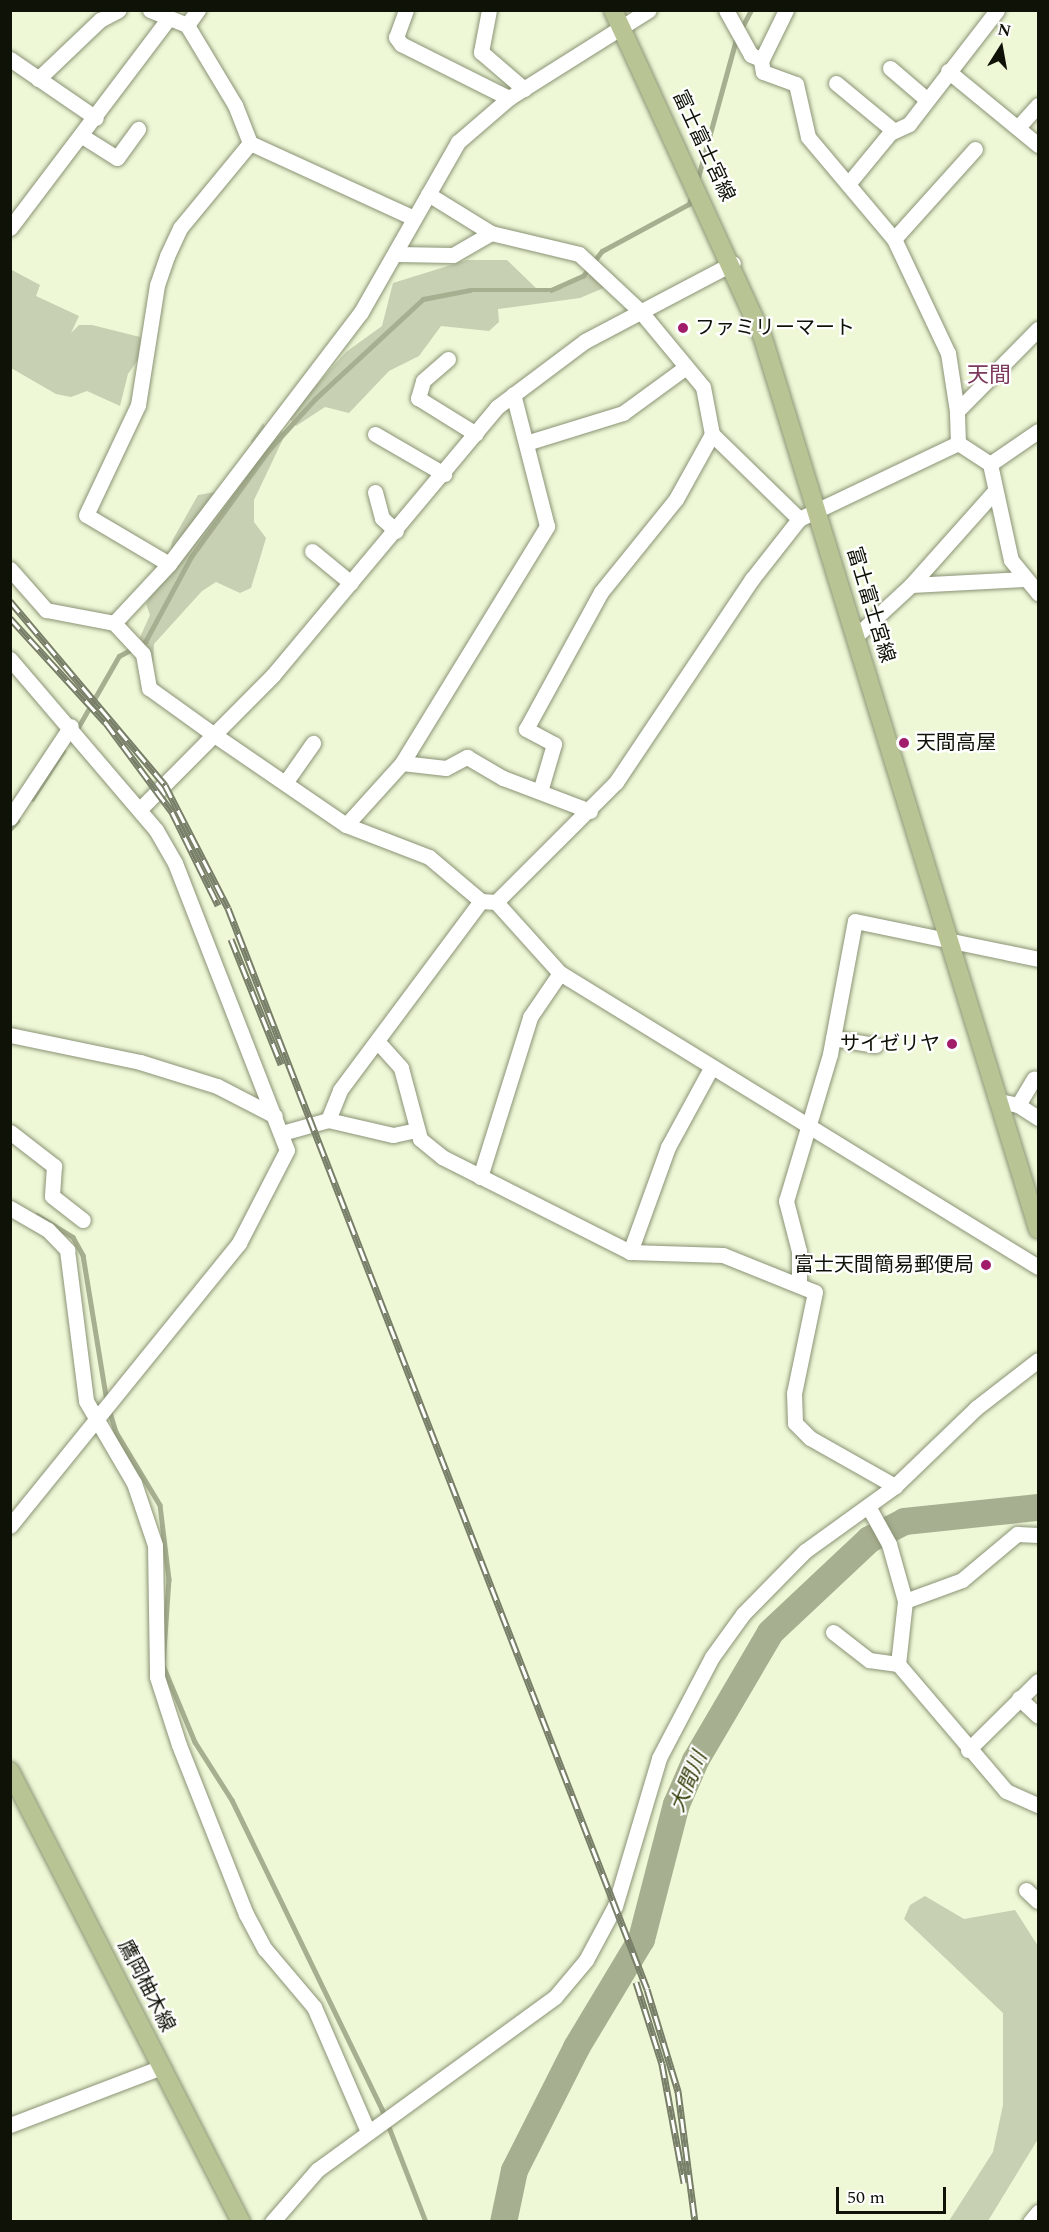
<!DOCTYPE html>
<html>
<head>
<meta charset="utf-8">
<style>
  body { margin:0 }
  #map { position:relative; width:1049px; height:2232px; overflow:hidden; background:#eef8d7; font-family:Spectral,"Noto Sans JP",serif }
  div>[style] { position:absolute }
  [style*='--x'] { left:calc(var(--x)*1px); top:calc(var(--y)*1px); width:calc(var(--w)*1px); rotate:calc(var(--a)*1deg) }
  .green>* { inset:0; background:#c7d0b2 }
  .stream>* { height:4.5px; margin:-2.25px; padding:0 2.25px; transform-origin:2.25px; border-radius:2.25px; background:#a6af90 }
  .river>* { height:27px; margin:-13.5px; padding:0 13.5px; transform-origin:13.5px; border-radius:13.5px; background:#a6af90 }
  .roads { filter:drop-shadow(0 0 2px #8a9375) drop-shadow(0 0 2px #8a9375) }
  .minor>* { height:15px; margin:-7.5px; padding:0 7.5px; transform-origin:7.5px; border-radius:7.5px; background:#fff }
  .major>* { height:18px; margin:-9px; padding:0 9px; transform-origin:9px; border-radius:9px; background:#b8c494 }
  .rail>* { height:7px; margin-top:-3.5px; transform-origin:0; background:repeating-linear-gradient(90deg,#fff 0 14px,#787f69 0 28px); box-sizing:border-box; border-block:2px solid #787f69 }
  .dots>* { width:16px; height:16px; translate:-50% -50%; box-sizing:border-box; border:3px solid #fff; border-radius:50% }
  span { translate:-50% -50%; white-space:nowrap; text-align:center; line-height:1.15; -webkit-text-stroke:4.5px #fff; paint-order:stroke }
  .street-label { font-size:20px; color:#0f1207 }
  .poi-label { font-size:20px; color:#0f1207 }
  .left { translate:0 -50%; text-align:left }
  .right { translate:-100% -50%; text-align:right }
  .water-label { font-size:21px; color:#343e09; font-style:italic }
  .quarter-label { font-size:22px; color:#7b395b }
  .frame { position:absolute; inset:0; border:12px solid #0f1207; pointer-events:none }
  .north { position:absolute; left:971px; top:18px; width:60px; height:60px; -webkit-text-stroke:4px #fff; paint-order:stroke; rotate:11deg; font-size:16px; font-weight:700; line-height:24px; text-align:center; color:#0f1207 }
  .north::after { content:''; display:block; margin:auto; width:21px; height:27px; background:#0f1207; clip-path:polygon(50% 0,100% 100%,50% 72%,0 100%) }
  .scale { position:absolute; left:836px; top:2187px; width:110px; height:27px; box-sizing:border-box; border:3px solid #0f1207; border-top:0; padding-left:8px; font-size:18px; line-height:21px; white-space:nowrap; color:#0f1207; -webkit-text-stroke:4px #fff; paint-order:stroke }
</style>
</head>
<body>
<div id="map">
  <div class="green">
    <i style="clip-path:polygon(467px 260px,507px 260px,536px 288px,563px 288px,595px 272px,606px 287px,580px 298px,498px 309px,499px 322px,489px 331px,441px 326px,419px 356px,389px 371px,349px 413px,325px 407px,296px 426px,289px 418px,306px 397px,346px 352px,382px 326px,393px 283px)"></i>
    <i style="clip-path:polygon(10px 269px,40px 285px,36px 296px,79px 316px,71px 333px,79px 325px,92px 325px,140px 337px,143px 352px,128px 374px,120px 406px,87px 391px,71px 397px,56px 394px,11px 368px)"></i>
    <i style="clip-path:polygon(263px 423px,268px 432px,282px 430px,283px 439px,254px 500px,254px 522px,266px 538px,251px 588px,240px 593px,216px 582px,202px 591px,154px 644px,153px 665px,137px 644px,150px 615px,146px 604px,168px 564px,172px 541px,198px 495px,226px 490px,254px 449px,251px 441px)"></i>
    <i style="clip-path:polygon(925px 1896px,964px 1919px,1015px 1910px,1038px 1946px,1038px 2139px,988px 2221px,949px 2221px,993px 2152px,1003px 2105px,1003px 2013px,904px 1919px,910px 1905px)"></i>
  </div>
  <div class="stream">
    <i style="--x:741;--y:29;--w:21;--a:-62"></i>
    <i style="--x:697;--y:181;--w:150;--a:-74.6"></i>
    <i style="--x:76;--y:731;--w:86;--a:-60.2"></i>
    <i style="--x:119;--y:656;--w:30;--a:-28"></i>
    <i style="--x:145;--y:642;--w:97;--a:-61.6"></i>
    <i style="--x:191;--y:557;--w:131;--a:-54"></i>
    <i style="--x:268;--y:451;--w:70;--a:-47.9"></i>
    <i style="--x:315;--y:399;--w:147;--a:-42.8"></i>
    <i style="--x:423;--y:299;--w:48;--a:-10.8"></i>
    <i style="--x:470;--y:290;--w:81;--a:0"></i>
    <i style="--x:551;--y:290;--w:35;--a:-24"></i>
    <i style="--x:583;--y:276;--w:31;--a:-53"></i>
    <i style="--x:602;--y:251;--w:99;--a:-28.4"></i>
    <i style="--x:689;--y:204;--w:9;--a:-72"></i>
    <i style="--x:32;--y:799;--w:57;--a:-57.1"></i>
    <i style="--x:10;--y:829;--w:11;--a:-49"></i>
    <i style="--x:37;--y:1215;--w:42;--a:31.4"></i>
    <i style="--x:73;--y:1237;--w:21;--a:61"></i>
    <i style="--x:83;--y:1255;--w:148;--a:80.7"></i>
    <i style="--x:109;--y:1409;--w:24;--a:73"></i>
    <i style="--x:116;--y:1432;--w:85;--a:58.9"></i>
    <i style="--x:160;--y:1505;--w:75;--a:83.1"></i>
    <i style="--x:169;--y:1579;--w:86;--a:94"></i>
    <i style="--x:163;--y:1665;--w:83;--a:67.4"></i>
    <i style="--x:195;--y:1742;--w:69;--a:57.5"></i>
    <i style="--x:232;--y:1800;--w:343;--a:64.1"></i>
    <i style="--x:382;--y:2109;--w:121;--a:68.7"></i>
  </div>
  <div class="river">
    <i style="--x:503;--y:2222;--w:53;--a:-78.1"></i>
    <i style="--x:514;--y:2170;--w:138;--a:-63.2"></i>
    <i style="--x:576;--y:2047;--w:126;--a:-59"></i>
    <i style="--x:641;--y:1939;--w:139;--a:-75.5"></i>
    <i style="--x:676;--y:1804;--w:48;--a:-66.6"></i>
    <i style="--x:695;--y:1760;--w:148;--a:-59.6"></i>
    <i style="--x:770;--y:1632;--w:136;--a:-43.2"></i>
    <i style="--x:869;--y:1539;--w:39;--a:-27"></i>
    <i style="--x:904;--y:1521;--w:135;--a:-6"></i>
  </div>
  <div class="roads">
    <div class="minor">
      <i style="--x:150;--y:10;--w:40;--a:22"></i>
      <i style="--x:187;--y:25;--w:19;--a:-54"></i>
      <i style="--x:406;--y:10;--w:29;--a:110"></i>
      <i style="--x:396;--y:37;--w:9;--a:54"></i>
      <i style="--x:401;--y:44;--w:121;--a:26.6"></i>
      <i style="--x:489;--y:10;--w:43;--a:100.8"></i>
      <i style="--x:481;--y:52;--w:57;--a:40.7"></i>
      <i style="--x:726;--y:10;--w:51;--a:60.9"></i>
      <i style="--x:751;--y:55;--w:11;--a:22"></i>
      <i style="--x:786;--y:10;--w:57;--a:116.1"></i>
      <i style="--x:761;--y:61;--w:11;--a:80"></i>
      <i style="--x:763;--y:72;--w:35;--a:20"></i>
      <i style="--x:796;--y:84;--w:54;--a:77.2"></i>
      <i style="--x:808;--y:137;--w:133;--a:49.9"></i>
      <i style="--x:894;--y:239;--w:126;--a:64.7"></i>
      <i style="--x:948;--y:353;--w:59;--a:81.2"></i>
      <i style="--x:10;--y:59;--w:104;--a:34.5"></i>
      <i style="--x:890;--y:68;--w:48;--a:40.7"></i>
      <i style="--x:948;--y:71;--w:117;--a:39.4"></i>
      <i style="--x:38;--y:79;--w:86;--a:-43.6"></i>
      <i style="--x:100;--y:20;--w:21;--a:-28"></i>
      <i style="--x:836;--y:83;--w:75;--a:39.6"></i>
      <i style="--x:1020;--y:125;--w:27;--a:-48"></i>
      <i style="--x:82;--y:136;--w:41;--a:32.2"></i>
      <i style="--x:117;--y:158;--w:36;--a:-54"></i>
      <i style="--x:250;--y:143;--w:178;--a:24.6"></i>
      <i style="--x:848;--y:184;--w:66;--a:-50.5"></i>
      <i style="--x:890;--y:133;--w:21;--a:-25"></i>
      <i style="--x:909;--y:124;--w:144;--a:-52.3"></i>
      <i style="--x:428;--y:194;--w:74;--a:31.8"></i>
      <i style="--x:10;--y:228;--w:262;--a:-52.9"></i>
      <i style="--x:894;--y:239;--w:121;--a:-48"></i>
      <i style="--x:397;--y:254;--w:56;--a:1"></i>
      <i style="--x:453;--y:255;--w:44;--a:-30.1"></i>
      <i style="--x:491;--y:233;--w:90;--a:13.4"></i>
      <i style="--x:579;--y:254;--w:85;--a:43.1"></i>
      <i style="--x:641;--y:312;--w:97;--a:50.4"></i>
      <i style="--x:703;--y:387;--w:48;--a:79.2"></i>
      <i style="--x:712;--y:434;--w:122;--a:44.3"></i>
      <i style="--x:448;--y:359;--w:33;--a:139"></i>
      <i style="--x:423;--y:381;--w:18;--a:106"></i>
      <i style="--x:418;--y:398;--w:68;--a:31.8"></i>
      <i style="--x:375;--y:434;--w:80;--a:30.1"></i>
      <i style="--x:526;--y:443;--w:102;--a:-17.2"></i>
      <i style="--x:623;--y:413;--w:78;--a:-36.1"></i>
      <i style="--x:958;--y:443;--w:38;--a:33"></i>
      <i style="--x:990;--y:464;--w:98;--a:77.7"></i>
      <i style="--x:1011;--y:560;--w:43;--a:50.7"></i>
      <i style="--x:958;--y:443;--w:32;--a:-92"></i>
      <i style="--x:957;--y:411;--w:115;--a:-45.4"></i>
      <i style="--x:990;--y:464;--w:58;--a:-34.5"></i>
      <i style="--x:375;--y:492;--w:27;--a:75"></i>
      <i style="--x:382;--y:518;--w:19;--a:43"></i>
      <i style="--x:312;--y:551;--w:50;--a:39.4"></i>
      <i style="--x:169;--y:564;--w:96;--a:-149.4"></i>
      <i style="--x:86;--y:515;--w:122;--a:-64.7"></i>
      <i style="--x:138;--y:405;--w:121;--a:-81"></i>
      <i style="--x:157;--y:285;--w:31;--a:-71"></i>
      <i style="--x:167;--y:256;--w:31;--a:-65"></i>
      <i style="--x:180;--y:228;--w:110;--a:-50.5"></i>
      <i style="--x:250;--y:143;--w:41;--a:-111.5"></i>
      <i style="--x:235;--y:105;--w:93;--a:-121"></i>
      <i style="--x:10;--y:569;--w:55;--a:48.7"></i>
      <i style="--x:46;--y:610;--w:69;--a:10.8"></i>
      <i style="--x:114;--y:623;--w:42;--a:46.9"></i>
      <i style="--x:143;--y:654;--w:35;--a:80"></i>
      <i style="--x:149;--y:688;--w:79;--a:35.7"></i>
      <i style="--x:213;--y:734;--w:161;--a:34.4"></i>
      <i style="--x:346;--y:825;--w:89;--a:21.1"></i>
      <i style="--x:429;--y:857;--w:68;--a:40.2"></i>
      <i style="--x:911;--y:585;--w:123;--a:-48.3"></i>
      <i style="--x:114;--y:623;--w:81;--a:-47"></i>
      <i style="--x:169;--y:564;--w:317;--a:-52.7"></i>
      <i style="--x:361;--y:312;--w:196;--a:-60.3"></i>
      <i style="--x:458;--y:142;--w:67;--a:-40.8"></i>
      <i style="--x:509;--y:98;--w:165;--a:-32.2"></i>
      <i style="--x:856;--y:636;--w:75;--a:-42.8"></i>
      <i style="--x:911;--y:585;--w:113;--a:-3"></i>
      <i style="--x:10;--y:659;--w:225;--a:49.5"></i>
      <i style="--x:156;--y:830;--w:38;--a:60"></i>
      <i style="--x:175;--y:863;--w:308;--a:68.7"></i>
      <i style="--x:287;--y:1150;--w:105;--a:117.3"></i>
      <i style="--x:239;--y:1243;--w:364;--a:129"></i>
      <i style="--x:402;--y:763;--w:44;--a:6.5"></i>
      <i style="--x:446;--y:768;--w:24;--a:-28"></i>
      <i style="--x:467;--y:757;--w:42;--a:30.3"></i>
      <i style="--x:503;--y:778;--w:93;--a:20.8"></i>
      <i style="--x:285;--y:783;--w:49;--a:-55"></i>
      <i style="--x:541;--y:788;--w:46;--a:-73.5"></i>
      <i style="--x:554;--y:744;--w:32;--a:-152"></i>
      <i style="--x:526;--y:729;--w:156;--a:-61.3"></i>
      <i style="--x:601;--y:592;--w:119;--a:-51.1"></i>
      <i style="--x:676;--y:499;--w:74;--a:-61"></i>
      <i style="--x:140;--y:809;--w:189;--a:-45.2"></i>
      <i style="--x:273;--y:675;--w:349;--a:-50.1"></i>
      <i style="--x:497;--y:407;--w:110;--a:-36.9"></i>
      <i style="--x:585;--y:341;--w:167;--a:-27.8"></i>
      <i style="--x:10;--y:818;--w:110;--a:-56.5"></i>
      <i style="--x:346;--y:825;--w:84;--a:-47.9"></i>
      <i style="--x:402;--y:763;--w:278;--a:-58.5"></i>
      <i style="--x:547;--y:526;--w:136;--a:-104.4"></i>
      <i style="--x:496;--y:902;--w:96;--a:48"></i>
      <i style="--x:560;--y:973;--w:561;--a:31.59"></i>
      <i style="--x:10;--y:1035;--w:133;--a:11.7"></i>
      <i style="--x:140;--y:1062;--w:81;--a:17.3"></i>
      <i style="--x:217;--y:1086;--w:65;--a:27.3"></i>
      <i style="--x:833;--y:1038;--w:43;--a:9.5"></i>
      <i style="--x:377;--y:1041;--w:36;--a:48"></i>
      <i style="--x:401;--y:1068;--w:73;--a:75"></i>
      <i style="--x:420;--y:1139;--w:28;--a:39"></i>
      <i style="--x:442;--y:1157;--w:211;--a:26.8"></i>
      <i style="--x:630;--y:1252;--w:93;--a:1.8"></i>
      <i style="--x:723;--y:1255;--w:99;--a:21.9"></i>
      <i style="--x:815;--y:1292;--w:103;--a:101.7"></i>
      <i style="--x:794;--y:1393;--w:30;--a:88"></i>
      <i style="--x:795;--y:1423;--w:21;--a:45"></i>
      <i style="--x:810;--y:1438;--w:98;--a:29.5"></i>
      <i style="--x:999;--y:1101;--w:19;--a:12"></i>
      <i style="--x:1018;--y:1105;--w:24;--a:33"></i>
      <i style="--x:1018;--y:1105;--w:31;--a:-59"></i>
      <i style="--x:328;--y:1120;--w:67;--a:13"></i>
      <i style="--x:393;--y:1135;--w:24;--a:-12"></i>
      <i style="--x:10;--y:1132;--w:56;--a:37.7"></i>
      <i style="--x:54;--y:1166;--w:30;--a:94"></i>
      <i style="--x:52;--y:1196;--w:39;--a:38"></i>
      <i style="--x:282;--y:1133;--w:48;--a:-15.8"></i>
      <i style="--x:328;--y:1120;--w:32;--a:-68"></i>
      <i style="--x:340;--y:1090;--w:236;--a:-53.3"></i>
      <i style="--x:481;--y:901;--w:15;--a:4"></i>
      <i style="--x:496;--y:902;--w:170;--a:-45"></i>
      <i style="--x:616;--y:782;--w:244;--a:-56.2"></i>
      <i style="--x:752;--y:579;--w:76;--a:-51.9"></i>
      <i style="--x:799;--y:519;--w:176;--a:-25.5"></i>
      <i style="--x:480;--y:1177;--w:168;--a:-72.6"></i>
      <i style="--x:530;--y:1017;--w:53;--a:-55.7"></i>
      <i style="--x:10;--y:1208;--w:44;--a:30.1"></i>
      <i style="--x:48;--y:1230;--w:28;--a:46"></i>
      <i style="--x:67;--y:1250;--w:152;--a:82.8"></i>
      <i style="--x:86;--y:1401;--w:95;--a:59.7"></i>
      <i style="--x:134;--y:1483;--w:65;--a:71.3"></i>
      <i style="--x:155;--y:1545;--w:132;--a:89.1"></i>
      <i style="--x:157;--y:1677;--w:71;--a:72.1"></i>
      <i style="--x:179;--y:1745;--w:182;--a:68.4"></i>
      <i style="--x:246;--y:1914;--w:40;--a:62"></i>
      <i style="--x:265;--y:1949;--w:76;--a:49.8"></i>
      <i style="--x:314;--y:2007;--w:136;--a:66.6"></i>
      <i style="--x:630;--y:1252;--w:112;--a:-70.1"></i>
      <i style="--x:668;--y:1147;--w:90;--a:-61.4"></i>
      <i style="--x:799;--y:1283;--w:32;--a:-90"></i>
      <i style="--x:799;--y:1251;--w:52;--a:-104.6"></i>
      <i style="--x:786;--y:1201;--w:153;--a:-73.3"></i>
      <i style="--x:830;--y:1054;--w:135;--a:-79.4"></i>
      <i style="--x:855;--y:921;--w:187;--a:11.7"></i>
      <i style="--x:868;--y:1506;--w:43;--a:61.1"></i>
      <i style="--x:889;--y:1544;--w:59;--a:74.3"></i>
      <i style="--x:905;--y:1601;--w:63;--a:96.3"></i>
      <i style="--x:898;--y:1664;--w:167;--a:49.6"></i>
      <i style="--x:1006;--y:1791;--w:35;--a:24"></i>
      <i style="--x:905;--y:1601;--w:61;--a:-20.2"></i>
      <i style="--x:962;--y:1580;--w:72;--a:-39.9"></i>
      <i style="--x:1017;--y:1534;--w:21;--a:3"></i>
      <i style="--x:833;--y:1632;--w:46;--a:37.9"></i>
      <i style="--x:869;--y:1660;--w:29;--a:8"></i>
      <i style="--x:1019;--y:1698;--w:26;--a:43"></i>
      <i style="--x:968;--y:1750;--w:98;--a:-44.6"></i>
      <i style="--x:1026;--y:1890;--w:16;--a:43"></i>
      <i style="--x:10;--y:2125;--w:163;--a:-20.9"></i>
      <i style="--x:272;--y:2222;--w:69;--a:-49.1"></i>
      <i style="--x:317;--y:2170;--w:294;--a:-36"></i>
      <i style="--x:555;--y:1997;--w:48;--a:-50"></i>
      <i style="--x:586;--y:1960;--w:61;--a:-61.8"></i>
      <i style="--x:615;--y:1906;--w:154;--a:-73.4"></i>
      <i style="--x:659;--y:1758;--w:114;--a:-62.3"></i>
      <i style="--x:712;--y:1657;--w:53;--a:-54.2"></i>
      <i style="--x:743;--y:1614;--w:88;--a:-45.5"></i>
      <i style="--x:805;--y:1551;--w:111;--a:-35.8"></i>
      <i style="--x:895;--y:1486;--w:112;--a:-43.9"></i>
      <i style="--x:976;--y:1408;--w:78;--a:-37.7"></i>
      <i style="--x:1030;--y:2222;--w:13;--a:-51"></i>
    </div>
    <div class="major">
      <i style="--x:613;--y:10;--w:358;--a:65.4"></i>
      <i style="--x:762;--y:335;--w:936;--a:72.84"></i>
      <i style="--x:10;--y:1771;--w:507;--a:62.88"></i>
    </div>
  </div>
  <div class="rail">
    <i style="--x:10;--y:601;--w:241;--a:49.9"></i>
    <i style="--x:165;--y:785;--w:138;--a:62.9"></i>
    <i style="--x:228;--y:908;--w:1159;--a:68.81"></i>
    <i style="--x:647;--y:1989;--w:107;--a:73.1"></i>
    <i style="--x:678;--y:2091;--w:132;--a:82.6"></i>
    <i style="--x:10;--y:618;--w:142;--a:47.6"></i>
    <i style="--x:106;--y:723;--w:111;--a:53.4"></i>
    <i style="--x:172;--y:812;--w:104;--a:63.7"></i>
    <i style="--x:231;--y:939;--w:135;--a:68.2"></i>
    <i style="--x:636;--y:1982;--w:86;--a:72.4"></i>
    <i style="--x:662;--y:2064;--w:121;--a:79.5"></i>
  </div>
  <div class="dots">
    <i style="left:683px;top:328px;background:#a11d6b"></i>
    <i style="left:904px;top:743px;background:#a11d6b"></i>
    <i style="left:952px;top:1044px;background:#a11d6b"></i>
    <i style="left:986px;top:1265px;background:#a11d6b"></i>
  </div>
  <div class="street-label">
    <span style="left:703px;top:146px;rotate:65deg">富士富士宮線</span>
    <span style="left:870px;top:605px;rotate:73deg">富士富士宮線</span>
    <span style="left:146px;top:1986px;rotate:63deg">鷹岡柚木線</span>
  </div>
  <div class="poi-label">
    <span class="left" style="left:695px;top:328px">ファミリーマート</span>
    <span class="left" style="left:916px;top:743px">天間高屋</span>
    <span class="right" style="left:940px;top:1044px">サイゼリヤ</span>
    <span class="right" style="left:974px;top:1265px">富士天間簡易郵便局</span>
  </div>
  <div class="water-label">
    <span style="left:689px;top:1782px;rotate:-67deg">大間川</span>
  </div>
  <div class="quarter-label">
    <span style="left:989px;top:376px">天間</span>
  </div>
  <div class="frame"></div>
  <div class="north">N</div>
  <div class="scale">50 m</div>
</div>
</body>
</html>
